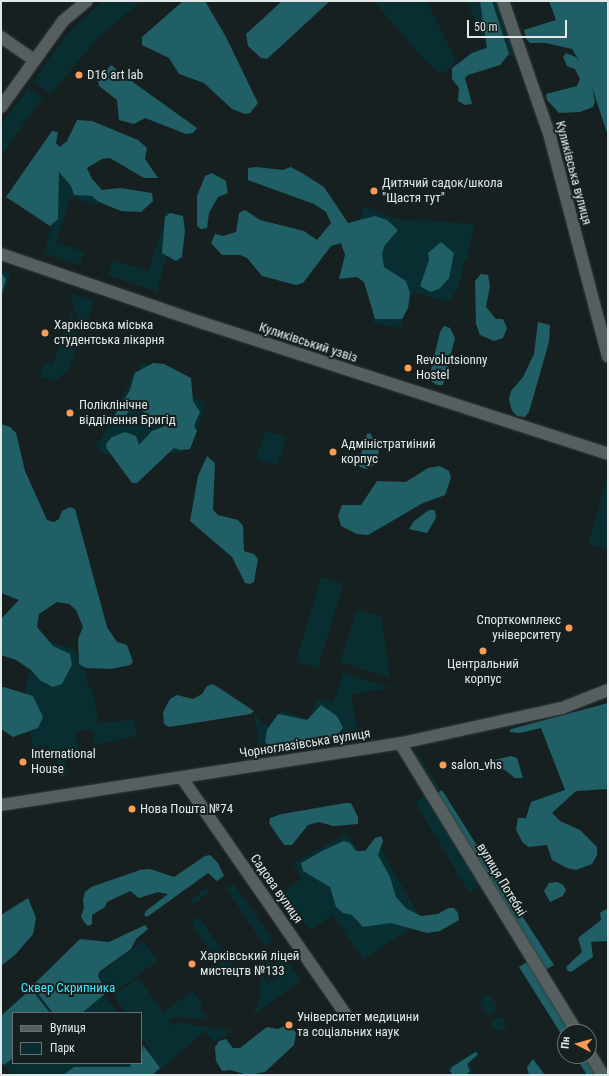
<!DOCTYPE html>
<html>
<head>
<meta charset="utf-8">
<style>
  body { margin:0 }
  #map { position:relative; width:609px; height:1076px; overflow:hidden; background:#172021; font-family:"Roboto Condensed",sans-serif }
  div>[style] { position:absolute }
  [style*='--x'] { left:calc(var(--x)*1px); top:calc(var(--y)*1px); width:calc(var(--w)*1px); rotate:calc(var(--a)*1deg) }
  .green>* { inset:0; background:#092e31 }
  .round { border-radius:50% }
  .forest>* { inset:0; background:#205f65 }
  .roads { filter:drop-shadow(0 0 1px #353b3c) drop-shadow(0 0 1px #353b3c) }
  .minor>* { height:12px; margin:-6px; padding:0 6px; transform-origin:6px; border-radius:6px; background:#555f60 }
  .dots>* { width:11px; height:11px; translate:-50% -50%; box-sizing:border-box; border:2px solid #172021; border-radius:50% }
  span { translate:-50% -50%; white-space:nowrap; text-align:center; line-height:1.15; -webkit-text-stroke:4px #172021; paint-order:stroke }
  .poi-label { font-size:13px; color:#e2e8e8 }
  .left { translate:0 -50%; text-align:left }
  .right { translate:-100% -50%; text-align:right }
  .street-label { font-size:13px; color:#e2e8e8 }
  .park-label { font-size:13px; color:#38e8f9 }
  .frame { position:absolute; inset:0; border:2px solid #e2e8e8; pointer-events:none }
  .legend { position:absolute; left:12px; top:1012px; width:130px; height:52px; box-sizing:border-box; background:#172021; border:1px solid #687071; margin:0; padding:5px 7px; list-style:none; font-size:12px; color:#e2e8e8 }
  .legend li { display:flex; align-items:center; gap:8px; height:20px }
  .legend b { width:20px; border:1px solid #687071 }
  .north { position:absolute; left:557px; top:1024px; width:40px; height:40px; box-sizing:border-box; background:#172021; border:1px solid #687071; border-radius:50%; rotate:276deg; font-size:11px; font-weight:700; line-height:16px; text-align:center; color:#e2e8e8 }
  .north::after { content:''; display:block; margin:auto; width:14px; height:18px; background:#fd9c56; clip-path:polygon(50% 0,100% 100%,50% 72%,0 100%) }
  .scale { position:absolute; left:467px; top:20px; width:100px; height:18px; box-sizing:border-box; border:2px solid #e2e8e8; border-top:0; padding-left:5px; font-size:12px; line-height:14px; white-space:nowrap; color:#e2e8e8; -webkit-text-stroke:3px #172021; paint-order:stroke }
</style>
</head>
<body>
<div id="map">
  <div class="green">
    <i style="clip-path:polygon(102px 1px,141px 1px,96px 40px,51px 94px,33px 82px,66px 35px)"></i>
    <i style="clip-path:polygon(374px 1px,427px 1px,456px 61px,448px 70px,440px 74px,424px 60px)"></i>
    <i style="clip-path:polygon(466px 1px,496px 1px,515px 54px,473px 71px,467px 55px,487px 46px)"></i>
    <i style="clip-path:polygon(28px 88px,43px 97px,1px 156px,1px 125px)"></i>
    <i style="clip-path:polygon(58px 171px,71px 186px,74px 195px,92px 196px,99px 202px,96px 205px,71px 197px,56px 242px,84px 252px,79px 265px,44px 253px,52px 224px,58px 219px)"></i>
    <i style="clip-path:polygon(365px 206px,397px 219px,474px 224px,467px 260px,465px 260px,458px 288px,449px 302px,413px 292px,401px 328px,373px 323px,378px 281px,341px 270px)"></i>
    <i style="clip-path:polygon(165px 211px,177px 214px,157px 292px,108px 275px,113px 260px,148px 271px,164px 224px)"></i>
    <i style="clip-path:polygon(1px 270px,11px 273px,1px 302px)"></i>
    <i style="clip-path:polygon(70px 293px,94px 300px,83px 336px)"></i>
    <i style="clip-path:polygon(71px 311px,79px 343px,68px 371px,55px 381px,39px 376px,45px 362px,53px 364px)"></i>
    <i style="clip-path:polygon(141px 362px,189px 378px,193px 398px,206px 403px,195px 434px,181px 452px,131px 457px,112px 450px,108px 457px,94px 445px,101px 439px,129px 385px,134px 370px,138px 371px)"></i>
    <i style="clip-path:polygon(266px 430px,287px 438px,277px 466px,256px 459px)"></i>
    <i style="clip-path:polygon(607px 480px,608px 480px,608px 549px,588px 544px)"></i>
    <i style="clip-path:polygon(321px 577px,343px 584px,318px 668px,296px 662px)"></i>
    <i style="clip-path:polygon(357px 609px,381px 616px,390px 678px,340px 662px)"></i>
    <i style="clip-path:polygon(48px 641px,73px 649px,76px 652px,85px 669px,87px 681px,94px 695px,98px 724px,134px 719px,137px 736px,95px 745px,92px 729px,75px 732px,80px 755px,65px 758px,68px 777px,60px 778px,56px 755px,50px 756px,48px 746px,33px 748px,25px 691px,29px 674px)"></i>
    <i style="clip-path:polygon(343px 673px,391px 688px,351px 694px,359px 742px,261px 756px,254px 714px,267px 727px,282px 711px,310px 720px,317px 698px,333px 703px)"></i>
    <i style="clip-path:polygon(418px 754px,440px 789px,435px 792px,413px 757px)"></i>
    <i style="clip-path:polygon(428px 794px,482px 885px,469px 893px,415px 802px)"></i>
    <i style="clip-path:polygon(347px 833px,362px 857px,379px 846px,422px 921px,363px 960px,333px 915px,310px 930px,283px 891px,302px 879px,293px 864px)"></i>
    <i style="clip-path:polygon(234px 884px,273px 940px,265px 947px,226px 888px)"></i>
    <i style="clip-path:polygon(207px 888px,210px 892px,193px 904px,190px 900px)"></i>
    <i style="clip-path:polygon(199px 917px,237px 971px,228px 977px,191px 923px)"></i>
    <i style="clip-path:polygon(143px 941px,158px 961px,112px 994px,98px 975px)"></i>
    <i style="clip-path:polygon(278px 948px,301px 981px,253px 1015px,259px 1000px,261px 974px,268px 984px,282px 972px,270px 956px)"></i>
    <i style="clip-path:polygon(71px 952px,118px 1013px,13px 1013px,13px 1063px,141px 1063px,141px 1044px,147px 1052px,150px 1050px,141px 1037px,141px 1013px,125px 1013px,113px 995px,139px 978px,163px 1012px,193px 991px,203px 1006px,200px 1008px,207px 1019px,177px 1017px,168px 1020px,172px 1025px,181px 1022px,214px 1029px,234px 1029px,215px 1042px,205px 1031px,154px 1075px,13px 1075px,1px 1061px,1px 1015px)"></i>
    <i style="clip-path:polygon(269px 959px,278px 972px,269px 980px,262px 972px)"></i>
    <i style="clip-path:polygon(490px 994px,499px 1009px,487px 1016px,479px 1001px)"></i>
    <i class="round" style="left:492px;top:1017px;width:14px;height:14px"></i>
    <i style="clip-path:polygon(476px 1050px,480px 1056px,469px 1063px,474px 1071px,467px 1075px,452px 1075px,448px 1069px)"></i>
  </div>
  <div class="forest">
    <i style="clip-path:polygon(183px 1px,205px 1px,226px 37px,258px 103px,250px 113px,245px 114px,232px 109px,204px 83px,179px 74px,169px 58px,142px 45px,142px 37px)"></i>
    <i style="clip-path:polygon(282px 1px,330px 1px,267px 59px,261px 58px,248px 46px,246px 34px)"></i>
    <i style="clip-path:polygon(480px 1px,492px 1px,509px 54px,500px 65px,468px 75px,465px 78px,472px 104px,465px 105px,458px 101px,459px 88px,452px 79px,452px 68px,472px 53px,487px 48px)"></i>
    <i style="clip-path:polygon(549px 1px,608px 1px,608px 136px,592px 87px,595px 101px,593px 107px,580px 112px,559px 113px,547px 100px,546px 94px,577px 86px,580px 79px,575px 69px,567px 66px,563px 57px,566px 53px,576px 57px,581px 64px,572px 49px,546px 43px,530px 43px,526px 39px,524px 30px,556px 20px)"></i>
    <i style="clip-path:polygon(111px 65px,123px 75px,197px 128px,193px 133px,186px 134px,145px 118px,134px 124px,119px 120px,117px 100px,99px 86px,98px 80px)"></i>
    <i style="clip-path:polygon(77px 120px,92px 121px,138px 140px,147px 148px,145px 159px,158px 178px,144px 178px,110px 158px,102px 159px,87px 168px,92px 179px,102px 190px,120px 188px,152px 193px,153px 201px,141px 212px,121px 211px,99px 202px,92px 196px,74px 195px,71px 186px,59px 172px,58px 219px,50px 226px,6px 197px,52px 131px,58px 132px,56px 143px,60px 147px,67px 141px)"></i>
    <i style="clip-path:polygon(257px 167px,282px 170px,291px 167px,302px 173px,324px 187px,348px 223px,375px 216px,387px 220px,398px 230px,385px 245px,382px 254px,384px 267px,406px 281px,410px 293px,408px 308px,402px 319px,375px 319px,364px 282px,357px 277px,339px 279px,345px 255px,341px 243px,331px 246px,303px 283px,296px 285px,262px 276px,247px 258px,240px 255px,222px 255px,211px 243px,215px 234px,223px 236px,236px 232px,239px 213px,245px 210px,260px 220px,304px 231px,317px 240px,331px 223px,326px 212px,314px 204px,248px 180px,248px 168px)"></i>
    <i style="clip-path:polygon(212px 173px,226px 181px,228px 193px,218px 197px,209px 213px,207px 228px,201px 229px,197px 226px,197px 196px,205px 176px)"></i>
    <i style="clip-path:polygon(170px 213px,183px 216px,185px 231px,182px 257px,176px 261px,162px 253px,165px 217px)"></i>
    <i style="clip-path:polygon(441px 242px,454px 253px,449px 278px,439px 289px,430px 292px,420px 286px,429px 260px,428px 253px)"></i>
    <i style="clip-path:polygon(1px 273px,6px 279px,1px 296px)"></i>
    <i style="clip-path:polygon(481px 274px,488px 275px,490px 286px,486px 307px,496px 319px,503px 319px,507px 328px,503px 338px,494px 341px,480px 335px,476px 324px,475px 281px)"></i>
    <i style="clip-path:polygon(538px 322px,550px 325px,549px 342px,529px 412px,525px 417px,517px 416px,512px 411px,509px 399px,511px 391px,523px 377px,534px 354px)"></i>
    <i style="clip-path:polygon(444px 326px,450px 328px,455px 338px,443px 385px,437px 385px,432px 382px,430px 374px,440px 332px)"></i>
    <i style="clip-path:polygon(153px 363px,164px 364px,191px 378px,193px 401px,200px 412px,194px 426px,197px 431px,190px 449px,181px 450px,174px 448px,137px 483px,132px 483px,107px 449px,106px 444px,112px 437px,125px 432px,136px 436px,139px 445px,152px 431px,168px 425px,175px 419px,171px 415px,152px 419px,136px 405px,131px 408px,119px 425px,112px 425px,113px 418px,130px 390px,135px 373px)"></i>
    <i style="clip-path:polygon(1px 424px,10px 427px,16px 433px,25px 471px,47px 520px,54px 522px,59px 519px,62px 511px,70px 507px,75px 509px,107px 627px,117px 642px,127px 645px,133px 662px,130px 665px,111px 669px,86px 668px,79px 664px,78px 639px,83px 627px,76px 610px,69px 604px,57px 602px,39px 614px,37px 627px,53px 646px,70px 654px,72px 665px,62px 684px,53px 687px,41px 681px,31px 670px,16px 660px,1px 655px,1px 619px,19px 600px,1px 593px)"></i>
    <i style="clip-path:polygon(370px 433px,379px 449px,376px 464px,366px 469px,360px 467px,352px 458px,353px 455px,361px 454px,367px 434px)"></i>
    <i style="clip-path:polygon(207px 456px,215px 463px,213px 510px,218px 515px,238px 520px,243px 526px,244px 551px,254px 554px,258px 559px,254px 582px,250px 584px,245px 583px,232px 557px,190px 521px,198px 476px)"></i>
    <i style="clip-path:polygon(440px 466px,449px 471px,451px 478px,445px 495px,423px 503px,368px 535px,357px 534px,341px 526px,338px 515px,342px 505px,361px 505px,377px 481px,406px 482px,428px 468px)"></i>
    <i style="clip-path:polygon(429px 510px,435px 510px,436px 518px,427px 533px,409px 529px,414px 521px)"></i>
    <i style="clip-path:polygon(213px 684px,254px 711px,251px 714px,169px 727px,164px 724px,163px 712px,170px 699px,177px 695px,193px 699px,202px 694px,207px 686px)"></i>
    <i style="clip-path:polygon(4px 687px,33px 696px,43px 717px,38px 728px,13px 737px,1px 729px,1px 688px)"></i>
    <i style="clip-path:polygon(608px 703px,608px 789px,576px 791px,552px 813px,560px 821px,580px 830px,597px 847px,597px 855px,592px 864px,576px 870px,567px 868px,552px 860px,547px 845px,529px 847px,523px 843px,516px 830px,518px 818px,526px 818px,531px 802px,565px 790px,541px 728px,520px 733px,509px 732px,511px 729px)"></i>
    <i style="clip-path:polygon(321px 705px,337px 716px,343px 728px,335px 737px,270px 746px,265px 742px,267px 730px,278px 714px,307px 720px)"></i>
    <i style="clip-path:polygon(511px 756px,517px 758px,523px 778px,515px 778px,505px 770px,493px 766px,494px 760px)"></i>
    <i style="clip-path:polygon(442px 790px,491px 868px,554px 965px,542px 972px,434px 795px)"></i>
    <i style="clip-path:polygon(345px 803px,351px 803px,358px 817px,358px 824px,333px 826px,319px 822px,308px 825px,292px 845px,284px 845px,269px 823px,270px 818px,282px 814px)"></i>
    <i style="clip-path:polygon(381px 836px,383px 841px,378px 855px,390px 877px,396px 897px,407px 909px,421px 916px,438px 914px,448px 908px,454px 908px,458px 913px,459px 920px,440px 931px,427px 933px,391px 923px,363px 927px,352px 915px,343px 913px,336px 907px,330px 887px,303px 871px,301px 863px,324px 850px,344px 841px,350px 843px,356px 851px,365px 851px,375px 838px)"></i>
    <i style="clip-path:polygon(210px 855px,218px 863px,224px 876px,217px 881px,208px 873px,147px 917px,144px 915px,146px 911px,168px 894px,158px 892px,139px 898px,130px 891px,107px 902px,105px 907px,92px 915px,92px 924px,88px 926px,84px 922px,81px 916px,84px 908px,83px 900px,85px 892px,91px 887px,140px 870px,150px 869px,174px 877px,205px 856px)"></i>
    <i style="clip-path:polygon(557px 882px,563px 885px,566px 890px,563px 896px,550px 902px,544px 891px,549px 883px)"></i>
    <i style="clip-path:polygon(28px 898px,36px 918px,33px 934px,16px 954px,1px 966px,1px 915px)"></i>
    <i style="clip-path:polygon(606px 909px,608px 912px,608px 941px,591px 942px,593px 957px,571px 972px,568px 971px,566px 967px,582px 952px,578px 938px,601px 920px,600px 913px)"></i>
    <i style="clip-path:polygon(145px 925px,148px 929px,136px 939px,131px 949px,99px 972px,98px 976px,107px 992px,82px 1013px,53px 1013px,32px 986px,80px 939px,109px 942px)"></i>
    <i style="clip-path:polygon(530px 960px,575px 1032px,565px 1032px,565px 1040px,519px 967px)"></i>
    <i style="clip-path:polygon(31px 989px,50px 1013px,13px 1013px,13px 1058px,4px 1065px,1px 1062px,1px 1016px)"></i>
    <i style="clip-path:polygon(289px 1024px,296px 1033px,294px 1045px,265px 1072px,248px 1075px,230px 1070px,222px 1071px,216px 1061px,215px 1047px,219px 1041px,226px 1039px,233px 1048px,240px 1048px,267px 1027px,278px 1029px)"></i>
    <i style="clip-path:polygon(143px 1045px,160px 1068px,152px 1075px,63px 1075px,74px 1067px,130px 1067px,131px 1063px,141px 1063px)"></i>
    <i style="clip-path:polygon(476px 1052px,478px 1054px,467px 1064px,470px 1071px,466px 1075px,453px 1075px,450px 1071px,452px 1067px)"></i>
    <i style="clip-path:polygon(575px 1056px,589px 1056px,602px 1075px,587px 1075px)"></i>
    <i style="clip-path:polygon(533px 1059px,545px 1075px,529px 1075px,527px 1067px)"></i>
  </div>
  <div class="roads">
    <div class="minor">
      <i style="--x:503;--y:1;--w:144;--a:70.9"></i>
      <i style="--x:550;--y:137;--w:227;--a:75.2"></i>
      <i style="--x:1;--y:37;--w:40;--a:34.9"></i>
      <i style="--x:1;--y:107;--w:106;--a:-54.2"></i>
      <i style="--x:63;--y:21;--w:31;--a:-40"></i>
      <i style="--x:1;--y:254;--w:213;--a:18.9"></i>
      <i style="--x:203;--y:323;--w:426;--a:17.9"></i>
      <i style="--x:400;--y:743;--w:339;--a:58.5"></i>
      <i style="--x:182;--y:778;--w:290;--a:55.3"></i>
      <i style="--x:1;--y:805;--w:410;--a:-8.8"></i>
      <i style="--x:406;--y:742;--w:160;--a:-12.3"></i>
      <i style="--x:562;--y:708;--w:49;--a:-21.4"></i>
      <i style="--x:589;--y:1052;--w:27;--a:59"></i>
    </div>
  </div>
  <div class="dots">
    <i style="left:79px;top:75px;background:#fd9c56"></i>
    <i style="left:374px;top:191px;background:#fd9c56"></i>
    <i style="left:45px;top:333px;background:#fd9c56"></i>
    <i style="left:408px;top:368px;background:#fd9c56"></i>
    <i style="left:70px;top:413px;background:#fd9c56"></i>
    <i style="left:333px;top:452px;background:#fd9c56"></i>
    <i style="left:569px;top:628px;background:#fd9c56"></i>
    <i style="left:483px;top:651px;background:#fd9c56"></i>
    <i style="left:23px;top:762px;background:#fd9c56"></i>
    <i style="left:443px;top:765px;background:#fd9c56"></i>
    <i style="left:132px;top:809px;background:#fd9c56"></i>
    <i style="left:192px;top:964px;background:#fd9c56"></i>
    <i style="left:289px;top:1025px;background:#fd9c56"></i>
  </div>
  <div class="poi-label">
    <span class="left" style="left:87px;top:75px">D16 art lab</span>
    <span class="left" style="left:382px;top:191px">Дитячий садок/школа<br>"Щастя тут"</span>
    <span class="left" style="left:54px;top:333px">Харківська міська<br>студентська лікарня</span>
    <span class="left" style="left:416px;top:368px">Revolutsionny<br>Hostel</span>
    <span class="left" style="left:79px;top:413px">Поліклінічне<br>відділення Бригід</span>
    <span class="left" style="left:341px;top:452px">Адміністратиіний<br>корпус</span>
    <span class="right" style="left:561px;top:628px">Спорткомплекс<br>університету</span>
    <span style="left:483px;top:672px">Центральний<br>корпус</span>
    <span class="left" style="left:31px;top:762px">International<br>House</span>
    <span class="left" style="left:451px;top:765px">salon_vhs</span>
    <span class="left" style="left:140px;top:809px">Нова Пошта №74</span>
    <span class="left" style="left:200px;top:964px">Харківський ліцей<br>мистецтв №133</span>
    <span class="left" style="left:297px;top:1025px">Університет медицини<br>та соціальних наук</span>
  </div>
  <div class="street-label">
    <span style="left:573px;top:173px;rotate:75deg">Куликівська вулиця</span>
    <span style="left:308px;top:343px;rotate:18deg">Куликівський узвіз</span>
    <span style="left:305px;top:744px;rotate:-9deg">Чорноглазівська вулиця</span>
    <span style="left:501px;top:880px;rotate:59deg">вулиця Потебні</span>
    <span style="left:276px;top:889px;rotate:55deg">Садова вулиця</span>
  </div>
  <div class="park-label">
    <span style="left:68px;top:988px">Сквер Скрипника</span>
  </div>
  <div class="frame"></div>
  <ul class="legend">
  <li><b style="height:5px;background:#555f60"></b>Вулиця</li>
  <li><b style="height:11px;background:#092e31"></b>Парк</li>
  </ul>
  <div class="north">Пн</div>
  <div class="scale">50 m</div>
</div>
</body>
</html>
